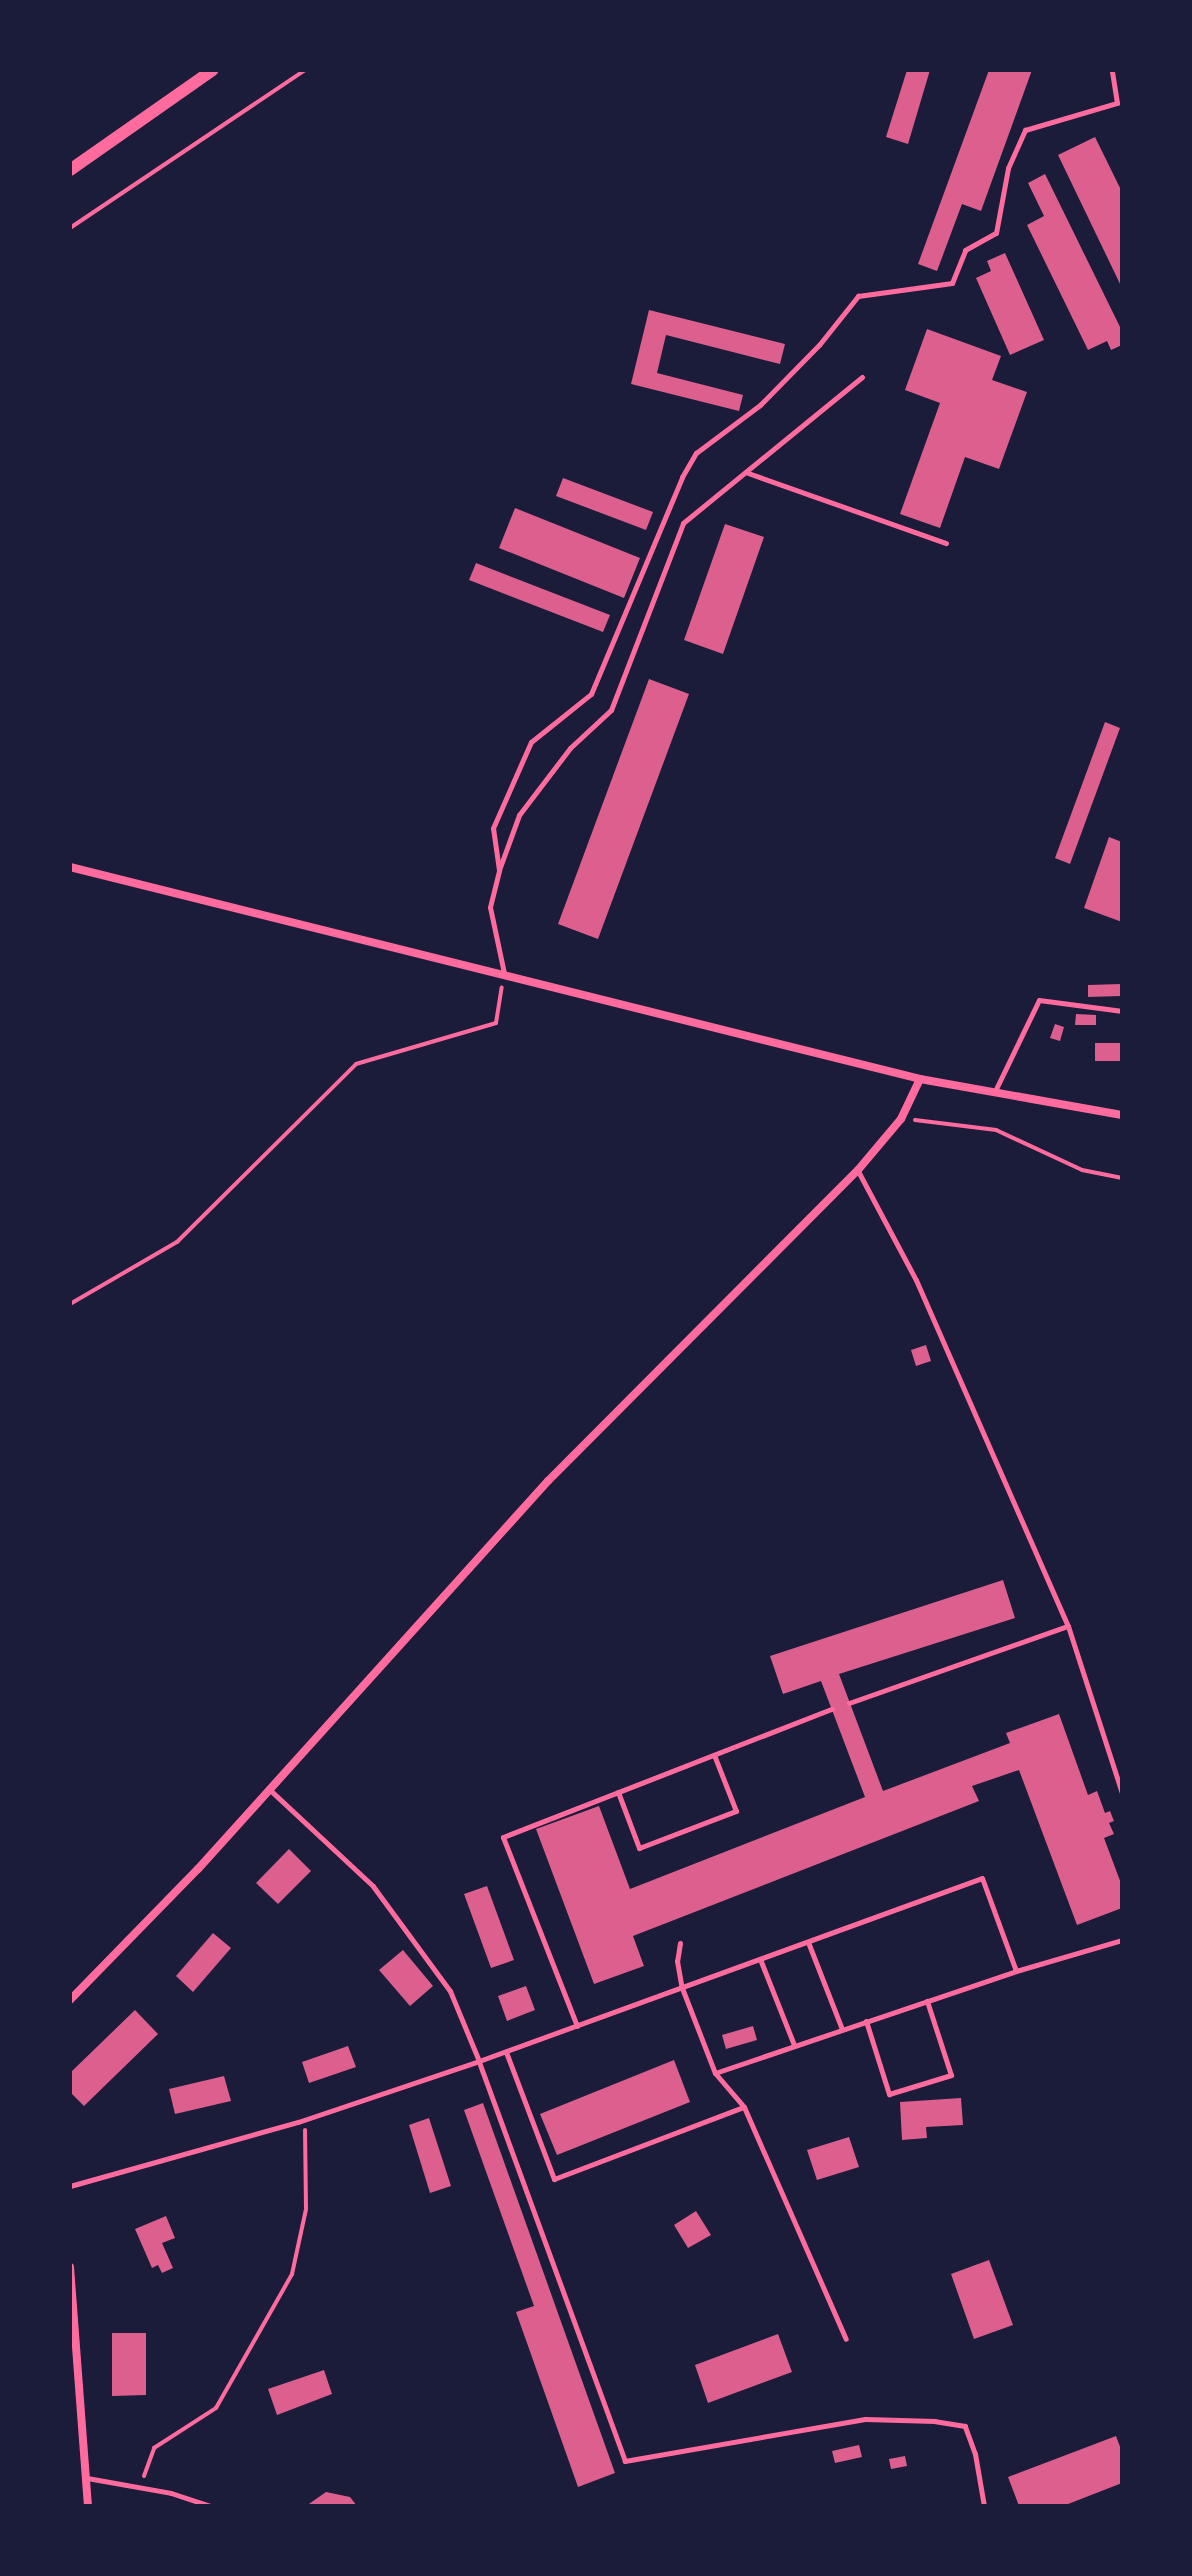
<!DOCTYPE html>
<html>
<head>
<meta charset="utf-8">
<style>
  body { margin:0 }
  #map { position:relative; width:1192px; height:2576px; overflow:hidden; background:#1b1b3a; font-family:"Fira Sans",sans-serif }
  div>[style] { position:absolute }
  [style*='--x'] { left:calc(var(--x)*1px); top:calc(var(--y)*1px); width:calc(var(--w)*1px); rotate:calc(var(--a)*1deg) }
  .building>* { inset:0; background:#dd5f8e }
  .path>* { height:4px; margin:-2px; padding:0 2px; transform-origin:2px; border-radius:2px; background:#ff6b9d }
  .service>* { height:5px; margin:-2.5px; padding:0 2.5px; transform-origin:2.5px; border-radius:2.5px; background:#ff6b9d }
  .minor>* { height:8px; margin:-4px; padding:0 4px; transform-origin:4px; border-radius:4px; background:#ff6b9d }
  .secondary>* { height:12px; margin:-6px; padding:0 6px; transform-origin:6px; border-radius:6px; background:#ff6b9d }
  span { translate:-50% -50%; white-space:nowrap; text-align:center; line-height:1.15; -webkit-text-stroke:6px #1b1b3a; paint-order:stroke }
  .frame { position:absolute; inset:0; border:72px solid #1b1b3a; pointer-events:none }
</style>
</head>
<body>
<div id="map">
  <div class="building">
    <i style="clip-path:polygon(907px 70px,930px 70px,908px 144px,886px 137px)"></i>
    <i style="clip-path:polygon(989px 70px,1032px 70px,981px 211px,962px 204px,937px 271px,918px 264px)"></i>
    <i style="clip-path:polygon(1095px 137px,1122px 192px,1122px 288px,1058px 155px)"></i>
    <i style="clip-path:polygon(1045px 174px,1122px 331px,1122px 345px,1111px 350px,1107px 341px,1088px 350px,1027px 225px,1044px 216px,1028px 183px)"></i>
    <i style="clip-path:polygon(1005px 253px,1044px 340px,1010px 355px,976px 278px,991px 271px,987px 261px)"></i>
    <i style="clip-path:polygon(649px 310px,785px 344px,780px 364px,666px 335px,657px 373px,743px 395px,739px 411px,631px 384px)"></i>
    <i style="clip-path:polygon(927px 329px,1001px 356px,992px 380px,1027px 392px,999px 469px,965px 457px,940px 528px,900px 514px,940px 403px,905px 390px)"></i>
    <i style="clip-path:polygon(563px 478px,653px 512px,646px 530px,556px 496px)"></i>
    <i style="clip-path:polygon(515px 508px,640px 558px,624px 598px,499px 548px)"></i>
    <i style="clip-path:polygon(725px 524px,764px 537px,723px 654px,684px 640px)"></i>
    <i style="clip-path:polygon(476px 563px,610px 615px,603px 632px,469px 580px)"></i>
    <i style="clip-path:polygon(649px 679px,689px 694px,598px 939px,558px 924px)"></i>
    <i style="clip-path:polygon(1105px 722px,1120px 728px,1070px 864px,1055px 858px)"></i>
    <i style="clip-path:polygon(1109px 837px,1122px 842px,1122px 922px,1084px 908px)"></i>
    <i style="clip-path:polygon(1121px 984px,1121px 996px,1088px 997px,1088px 985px)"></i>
    <i style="clip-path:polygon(1076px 1014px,1096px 1015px,1096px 1025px,1075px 1025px)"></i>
    <i style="clip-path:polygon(1055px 1024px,1064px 1027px,1060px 1041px,1050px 1038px)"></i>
    <i style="clip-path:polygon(1095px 1043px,1122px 1043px,1122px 1061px,1095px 1061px)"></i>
    <i style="clip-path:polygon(926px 1345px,931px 1361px,916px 1366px,911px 1350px)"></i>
    <i style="clip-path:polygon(1003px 1580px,1015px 1618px,839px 1674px,883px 1791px,1010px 1743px,1006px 1733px,1059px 1714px,1088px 1795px,1097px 1791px,1105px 1813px,1110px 1811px,1114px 1821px,1109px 1823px,1114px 1834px,1104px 1838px,1122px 1886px,1122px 1908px,1077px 1925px,1019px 1770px,972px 1786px,979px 1801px,633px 1936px,644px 1966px,594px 1984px,536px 1829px,599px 1806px,630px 1889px,865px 1797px,821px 1681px,783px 1694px,770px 1656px)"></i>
    <i style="clip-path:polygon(289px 1849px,311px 1871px,278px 1904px,256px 1883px)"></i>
    <i style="clip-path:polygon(487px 1886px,514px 1960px,491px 1968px,464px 1894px)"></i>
    <i style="clip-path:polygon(213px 1933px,231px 1948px,193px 1992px,176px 1976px)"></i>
    <i style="clip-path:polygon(403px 1950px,433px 1986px,410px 2006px,379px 1970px)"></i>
    <i style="clip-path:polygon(526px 1986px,535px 2010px,507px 2021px,498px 1996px)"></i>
    <i style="clip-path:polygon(135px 2010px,158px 2034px,84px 2106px,70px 2092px,70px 2073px)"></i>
    <i style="clip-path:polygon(753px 2026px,757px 2040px,726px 2049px,722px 2035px)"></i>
    <i style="clip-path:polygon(348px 2046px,356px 2067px,309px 2083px,302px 2062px)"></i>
    <i style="clip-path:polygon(674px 2060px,690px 2102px,557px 2155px,540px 2114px)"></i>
    <i style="clip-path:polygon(224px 2076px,231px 2101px,175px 2114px,169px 2089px)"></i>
    <i style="clip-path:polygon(961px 2098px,963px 2125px,926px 2127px,927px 2138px,902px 2140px,900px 2102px)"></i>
    <i style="clip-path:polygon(483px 2103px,615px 2473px,578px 2487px,516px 2312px,534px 2306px,464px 2110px)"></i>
    <i style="clip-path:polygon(429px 2118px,451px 2186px,430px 2193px,409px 2125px)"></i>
    <i style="clip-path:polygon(849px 2137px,859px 2167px,817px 2180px,807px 2150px)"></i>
    <i style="clip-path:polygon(696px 2211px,711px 2235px,688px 2248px,674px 2225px)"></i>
    <i style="clip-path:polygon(166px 2216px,175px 2238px,162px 2243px,173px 2268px,162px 2273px,158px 2265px,152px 2268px,135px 2229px)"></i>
    <i style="clip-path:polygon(989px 2260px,1013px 2325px,974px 2339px,951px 2274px)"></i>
    <i style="clip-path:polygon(112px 2333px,146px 2333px,146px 2395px,112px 2396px)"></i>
    <i style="clip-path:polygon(778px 2334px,792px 2372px,708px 2403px,695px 2365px)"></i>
    <i style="clip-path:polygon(324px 2370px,332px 2394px,277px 2415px,268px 2389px)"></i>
    <i style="clip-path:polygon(1116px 2436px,1122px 2452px,1122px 2483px,1063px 2506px,1019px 2506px,1008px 2477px)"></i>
    <i style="clip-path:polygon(859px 2445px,862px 2457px,835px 2463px,832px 2451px)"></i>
    <i style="clip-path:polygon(905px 2456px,907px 2466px,891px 2469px,889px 2459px)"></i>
    <i style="clip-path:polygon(326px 2492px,350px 2497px,357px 2506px,306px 2506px)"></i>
  </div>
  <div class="path">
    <i style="--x:70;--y:228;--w:283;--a:-33.9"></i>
    <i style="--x:915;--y:1120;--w:82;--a:7"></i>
    <i style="--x:996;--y:1130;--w:95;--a:24.9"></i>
    <i style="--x:1082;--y:1170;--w:41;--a:11.3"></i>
    <i style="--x:70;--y:1304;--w:124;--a:-30.1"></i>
    <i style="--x:177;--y:1242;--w:252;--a:-44.8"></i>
    <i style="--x:356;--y:1064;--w:146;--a:-16.3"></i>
    <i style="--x:496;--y:1023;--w:36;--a:-81"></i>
    <i style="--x:144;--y:2476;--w:30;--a:-70"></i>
    <i style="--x:154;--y:2448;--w:74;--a:-32.8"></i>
    <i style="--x:216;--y:2408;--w:154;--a:-60.4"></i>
    <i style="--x:292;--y:2274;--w:66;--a:-77.8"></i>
    <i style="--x:306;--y:2209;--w:79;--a:-90.7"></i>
  </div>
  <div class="service">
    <i style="--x:748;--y:473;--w:210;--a:19.5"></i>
    <i style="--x:499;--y:870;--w:42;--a:-98.1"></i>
    <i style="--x:493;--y:828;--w:94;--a:-66.2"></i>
    <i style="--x:531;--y:742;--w:77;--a:-38.7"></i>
    <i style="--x:591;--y:694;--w:235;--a:-67.2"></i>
    <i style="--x:682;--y:477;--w:28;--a:-60"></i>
    <i style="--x:696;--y:453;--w:80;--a:-36.9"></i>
    <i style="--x:760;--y:405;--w:84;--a:-45.5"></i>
    <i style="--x:819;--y:345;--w:63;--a:-51.5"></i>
    <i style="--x:858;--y:296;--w:95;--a:-7.9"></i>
    <i style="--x:952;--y:283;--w:35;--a:-68"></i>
    <i style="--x:965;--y:250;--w:35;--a:-29"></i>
    <i style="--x:996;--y:233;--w:66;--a:-79.5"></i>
    <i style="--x:1008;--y:168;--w:42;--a:-65.9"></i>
    <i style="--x:1025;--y:130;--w:96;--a:-16.4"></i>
    <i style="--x:1117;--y:103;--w:33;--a:-99"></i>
    <i style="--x:504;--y:973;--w:67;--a:-102"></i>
    <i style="--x:490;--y:907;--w:38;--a:-76"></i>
    <i style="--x:499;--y:870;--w:59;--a:-70"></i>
    <i style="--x:519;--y:815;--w:84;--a:-52.7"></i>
    <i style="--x:570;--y:748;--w:56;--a:-42.8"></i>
    <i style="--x:611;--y:710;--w:200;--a:-68.9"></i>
    <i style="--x:683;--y:523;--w:231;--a:-39.2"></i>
    <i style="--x:994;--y:1093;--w:103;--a:-64.2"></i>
    <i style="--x:1039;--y:1000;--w:84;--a:7.5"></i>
    <i style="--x:858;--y:1171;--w:123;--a:62"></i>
    <i style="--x:916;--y:1280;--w:378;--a:66.3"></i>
    <i style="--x:1068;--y:1626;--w:176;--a:72.1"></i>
    <i style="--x:849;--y:1703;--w:232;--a:-19.4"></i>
    <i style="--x:618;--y:1792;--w:60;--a:69.4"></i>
    <i style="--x:639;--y:1848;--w:104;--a:-20.9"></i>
    <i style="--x:736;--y:1811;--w:60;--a:-111.4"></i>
    <i style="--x:808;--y:1942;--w:93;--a:68.7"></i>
    <i style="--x:680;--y:1943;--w:18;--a:99"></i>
    <i style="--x:677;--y:1961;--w:27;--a:80"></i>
    <i style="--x:682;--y:1988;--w:91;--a:68.8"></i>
    <i style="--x:715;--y:2073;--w:45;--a:49.5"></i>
    <i style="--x:744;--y:2107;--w:253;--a:66.3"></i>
    <i style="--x:760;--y:1959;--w:92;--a:68.4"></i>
    <i style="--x:866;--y:2021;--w:77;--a:72.5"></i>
    <i style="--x:889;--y:2094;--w:65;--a:-17"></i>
    <i style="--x:951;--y:2075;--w:78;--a:-108"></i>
    <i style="--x:577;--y:2026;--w:203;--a:-111.4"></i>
    <i style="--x:503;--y:1837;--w:353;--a:-21.3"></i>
    <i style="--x:506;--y:2052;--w:136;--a:69.3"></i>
    <i style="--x:554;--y:2179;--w:203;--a:-20.8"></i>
    <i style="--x:715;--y:2073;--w:318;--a:-18.7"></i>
    <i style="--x:1016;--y:1971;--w:110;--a:-16.3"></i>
    <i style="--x:70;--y:2186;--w:237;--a:-15.7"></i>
    <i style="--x:298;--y:2122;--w:191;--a:-18.6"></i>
    <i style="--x:479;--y:2061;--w:76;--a:-112.5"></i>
    <i style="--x:450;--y:1991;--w:130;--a:-126.3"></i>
    <i style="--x:373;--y:1886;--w:141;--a:-137"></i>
    <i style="--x:87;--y:2478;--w:85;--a:10.1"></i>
    <i style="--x:171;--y:2493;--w:41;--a:18.4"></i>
    <i style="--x:984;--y:2506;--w:53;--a:-99.8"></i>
    <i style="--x:975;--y:2454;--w:30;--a:-110"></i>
    <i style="--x:965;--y:2426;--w:30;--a:-171"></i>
    <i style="--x:935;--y:2421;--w:70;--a:-178.4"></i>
    <i style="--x:865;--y:2419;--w:244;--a:170.1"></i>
    <i style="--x:625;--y:2461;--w:426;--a:-110.1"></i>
    <i style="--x:479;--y:2061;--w:535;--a:-19.99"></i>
    <i style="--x:982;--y:1878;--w:99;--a:69.9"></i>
  </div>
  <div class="minor">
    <i style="--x:70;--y:867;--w:876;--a:14"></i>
    <i style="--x:920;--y:1079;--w:205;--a:10.1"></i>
    <i style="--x:70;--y:2000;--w:183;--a:-45.7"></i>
    <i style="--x:198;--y:1869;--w:523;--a:-47.95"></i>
    <i style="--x:548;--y:1481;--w:439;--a:-45.1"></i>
    <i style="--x:858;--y:1170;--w:67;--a:-49.9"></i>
    <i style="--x:901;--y:1119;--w:44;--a:-64.6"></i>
    <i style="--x:70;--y:2267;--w:240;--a:85.7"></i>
  </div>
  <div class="secondary">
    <i style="--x:70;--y:170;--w:174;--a:-35"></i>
  </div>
  <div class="frame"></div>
</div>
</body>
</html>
